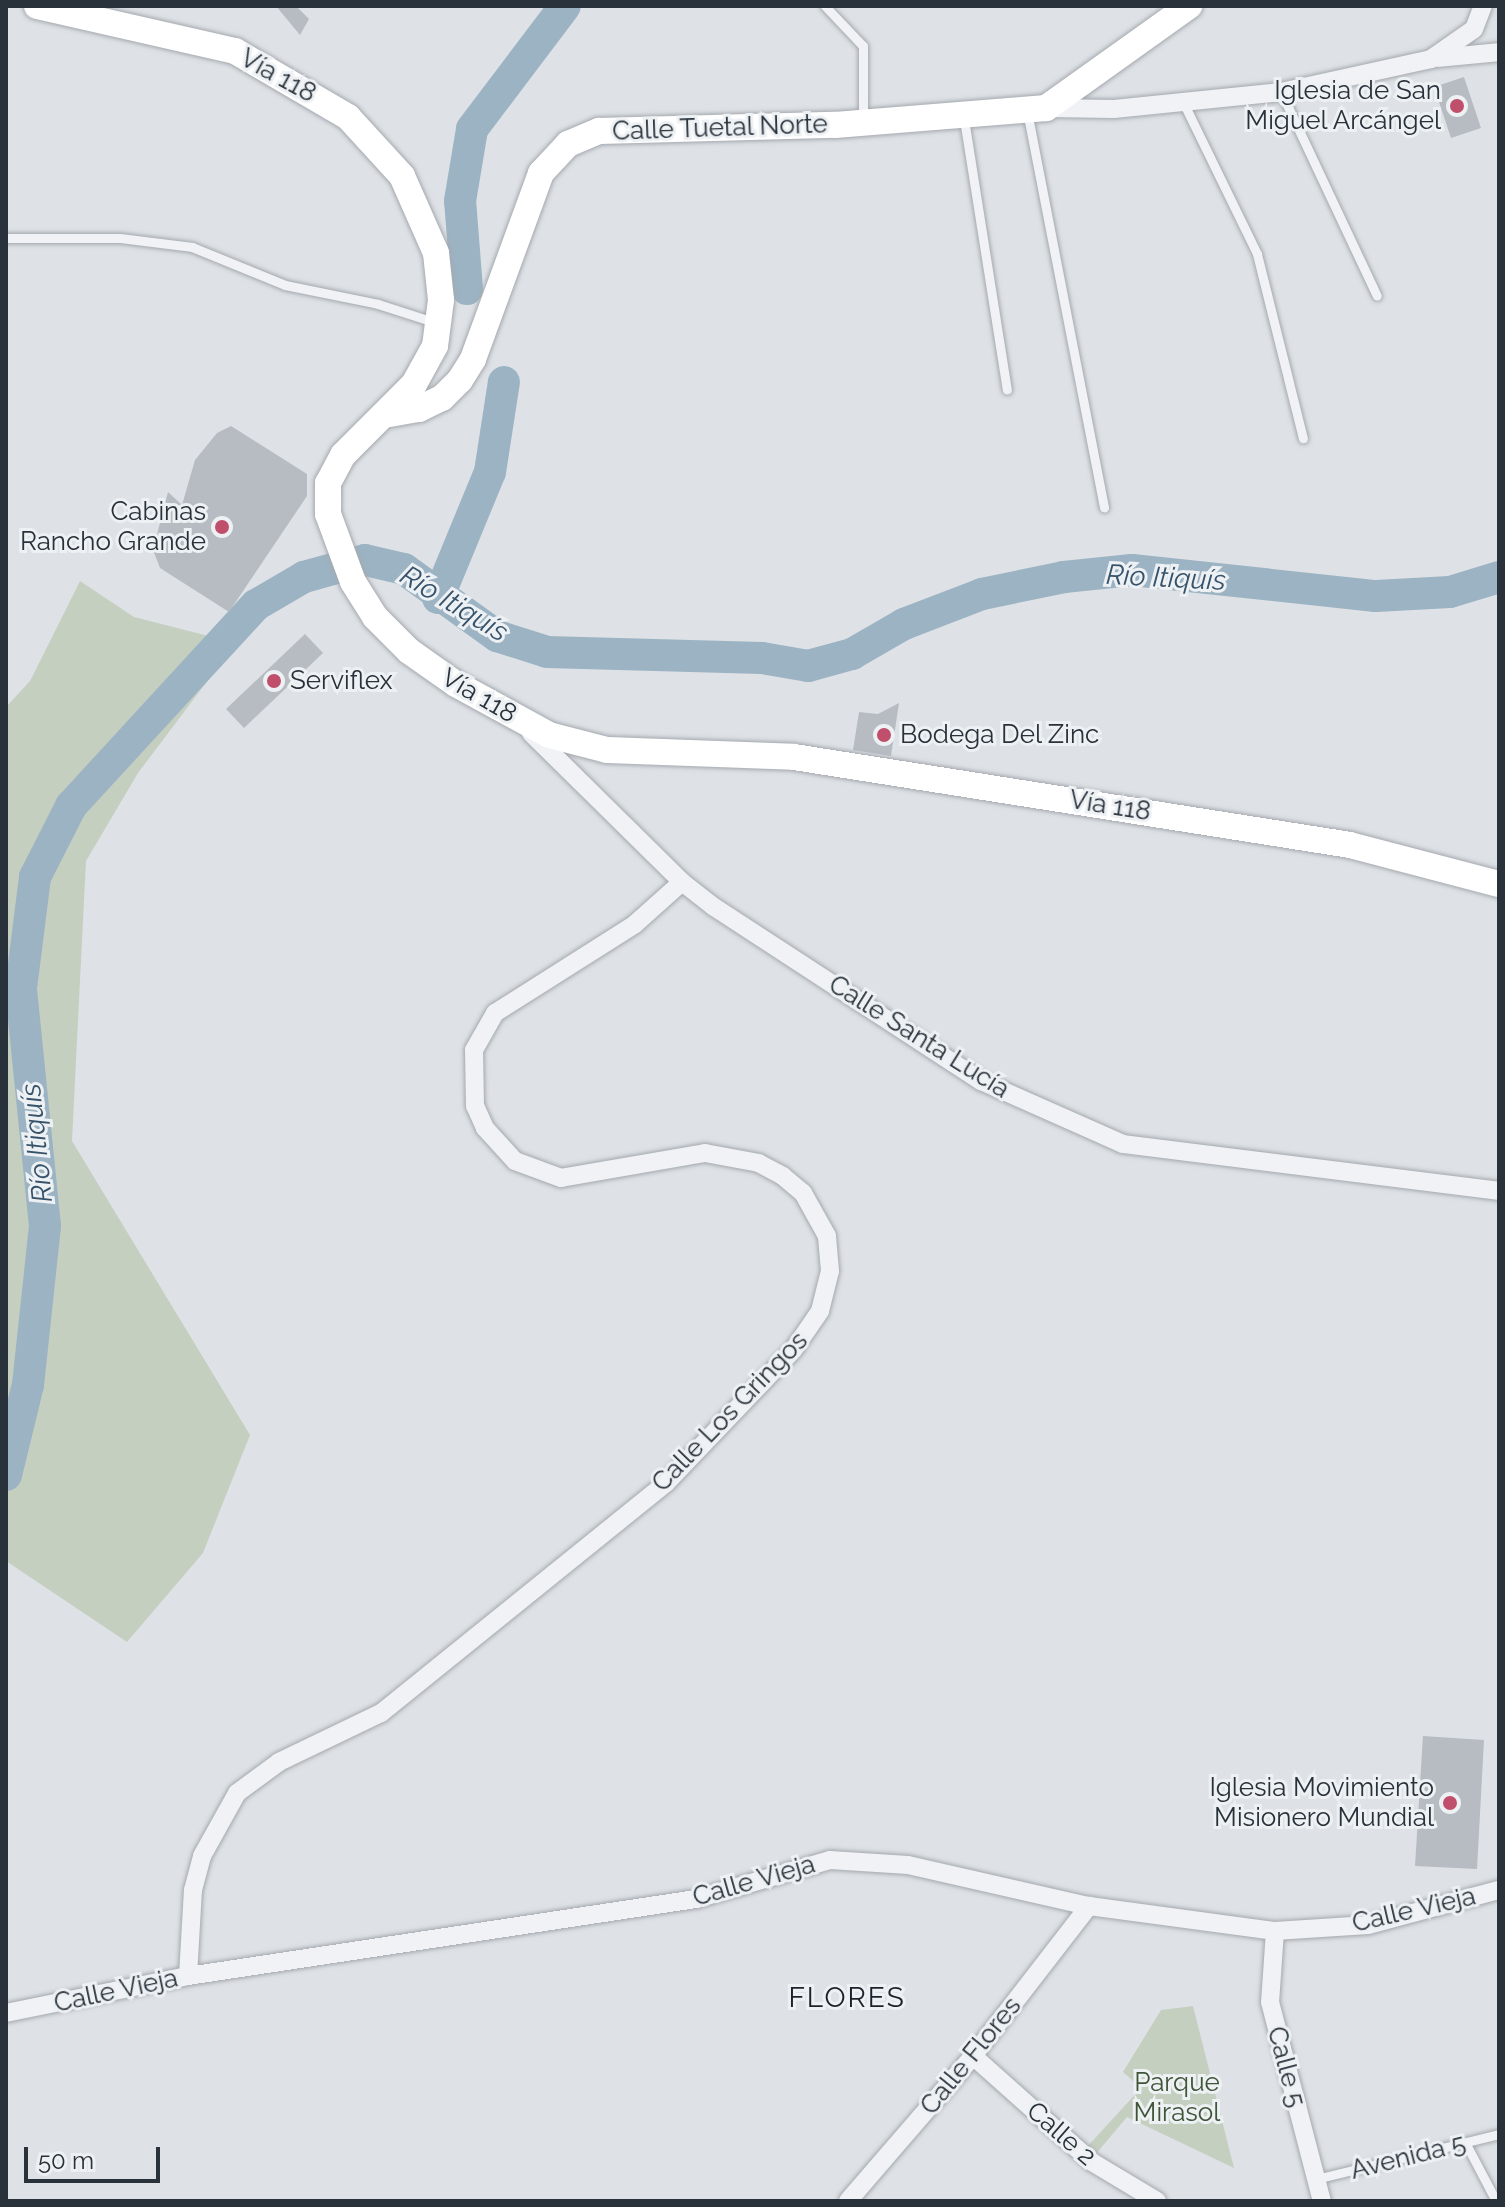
<!DOCTYPE html>
<html>
<head>
<meta charset="utf-8">
<style>
  body { margin:0 }
  #map { position:relative; width:1505px; height:2207px; overflow:hidden; background:#dee2e6; font-family:Raleway,sans-serif }
  div>[style] { position:absolute }
  [style*='--x'] { left:calc(var(--x)*1px); top:calc(var(--y)*1px); width:calc(var(--w)*1px); rotate:calc(var(--a)*1deg) }
  .green>* { inset:0; background:#c5cfc0 }
  .river>* { height:32px; margin:-16px; padding:0 16px; transform-origin:16px; border-radius:16px; background:#9cb3c3 }
  .building>* { inset:0; background:#b6bcc2 }
  .roads { filter:drop-shadow(0 0 2px #a4a9af) drop-shadow(0 0 2px #a4a9af) }
  .lane>* { height:9px; margin:-4.5px; padding:0 4.5px; transform-origin:4.5px; border-radius:4.5px; background:#f0f2f5 }
  .street>* { height:18px; margin:-9px; padding:0 9px; transform-origin:9px; border-radius:9px; background:#f0f2f5 }
  .secondary>* { height:26px; margin:-13px; padding:0 13px; transform-origin:13px; border-radius:13px; background:#fff }
  .dots>* { width:22px; height:22px; translate:-50% -50%; box-sizing:border-box; border:4px solid #edf1f4; border-radius:50% }
  span { translate:-50% -50%; white-space:nowrap; text-align:center; line-height:1.15; -webkit-text-stroke:6px #edf1f4; paint-order:stroke }
  .street-label { font-size:26px; color:#29313b }
  .poi-label { font-size:26px; color:#29313b }
  .right { translate:-100% -50%; text-align:right }
  .left { translate:0 -50%; text-align:left }
  .park-label { font-size:26px; color:#405538 }
  .water-label { font-size:28px; color:#37536b; font-style:italic }
  .neighbourhood-label { font-size:28px; color:#1b222c; letter-spacing:2px }
  .frame { position:absolute; inset:0; border:8px solid #29313b; pointer-events:none }
  .scale { position:absolute; left:24px; top:2147px; width:136px; height:36px; box-sizing:border-box; border:4px solid #29313b; border-top:0; padding-left:10px; font-size:24px; line-height:28px; white-space:nowrap; color:#29313b; -webkit-text-stroke:6px #edf1f4; paint-order:stroke }
</style>
</head>
<body>
<div id="map">
  <div class="green">
    <i style="clip-path:polygon(80px 581px,134px 617px,236px 643px,138px 773px,86px 861px,72px 1141px,250px 1435px,203px 1553px,127px 1642px,6px 1561px,6px 707px,30px 681px)"></i>
    <i style="clip-path:polygon(1193px 2006px,1234px 2168px,1127px 2117px,1095px 2155px,1087px 2147px,1141px 2088px,1123px 2072px,1161px 2010px)"></i>
  </div>
  <div class="river">
    <i style="--x:467;--y:289;--w:88;--a:-94.5"></i>
    <i style="--x:460;--y:201;--w:73;--a:-80.5"></i>
    <i style="--x:472;--y:129;--w:154;--a:-52.9"></i>
    <i style="--x:438;--y:598;--w:136;--a:-67.6"></i>
    <i style="--x:490;--y:472;--w:91;--a:-81.2"></i>
    <i style="--x:6;--y:1475;--w:93;--a:-76.3"></i>
    <i style="--x:28;--y:1385;--w:160;--a:-83.9"></i>
    <i style="--x:45;--y:1226;--w:239;--a:-95.8"></i>
    <i style="--x:21;--y:988;--w:112;--a:-82.8"></i>
    <i style="--x:35;--y:877;--w:80;--a:-63.1"></i>
    <i style="--x:71;--y:806;--w:273;--a:-47.4"></i>
    <i style="--x:256;--y:605;--w:56;--a:-30.3"></i>
    <i style="--x:304;--y:577;--w:63;--a:-15.6"></i>
    <i style="--x:365;--y:560;--w:40;--a:13"></i>
    <i style="--x:404;--y:569;--w:115;--a:35.8"></i>
    <i style="--x:497;--y:636;--w:52;--a:17.7"></i>
    <i style="--x:547;--y:652;--w:215;--a:1.6"></i>
    <i style="--x:762;--y:658;--w:47;--a:9.9"></i>
    <i style="--x:808;--y:666;--w:46;--a:-15.3"></i>
    <i style="--x:852;--y:654;--w:60;--a:-30"></i>
    <i style="--x:904;--y:624;--w:84;--a:-21"></i>
    <i style="--x:982;--y:594;--w:84;--a:-11.7"></i>
    <i style="--x:1064;--y:577;--w:68;--a:-5.9"></i>
    <i style="--x:1132;--y:570;--w:245;--a:6.1"></i>
    <i style="--x:1376;--y:596;--w:74;--a:-3.1"></i>
    <i style="--x:1450;--y:592;--w:51;--a:-17"></i>
  </div>
  <div class="building">
    <i style="clip-path:polygon(276px 6px,296px 6px,309px 19px,300px 35px)"></i>
    <i style="clip-path:polygon(1464px 77px,1481px 128px,1451px 138px,1434px 87px)"></i>
    <i style="clip-path:polygon(231px 426px,307px 474px,307px 496px,229px 612px,160px 568px,153px 550px,168px 492px,182px 505px,195px 460px,217px 433px)"></i>
    <i style="clip-path:polygon(305px 634px,323px 653px,244px 728px,226px 709px)"></i>
    <i style="clip-path:polygon(899px 703px,891px 756px,853px 750px,859px 712px,878px 714px)"></i>
    <i style="clip-path:polygon(1423px 1736px,1484px 1740px,1477px 1869px,1415px 1866px)"></i>
  </div>
  <div class="roads">
    <div class="lane">
      <i style="--x:825;--y:6;--w:55;--a:46.5"></i>
      <i style="--x:863;--y:46;--w:73;--a:90"></i>
      <i style="--x:1281;--y:92;--w:225;--a:64.8"></i>
      <i style="--x:1184;--y:104;--w:167;--a:64"></i>
      <i style="--x:1257;--y:254;--w:190;--a:76"></i>
      <i style="--x:1027;--y:111;--w:404;--a:79"></i>
      <i style="--x:964;--y:119;--w:274;--a:81"></i>
      <i style="--x:6;--y:238;--w:114;--a:0"></i>
      <i style="--x:120;--y:238;--w:73;--a:7.1"></i>
      <i style="--x:192;--y:247;--w:100;--a:22.2"></i>
      <i style="--x:285;--y:285;--w:95;--a:11.5"></i>
      <i style="--x:378;--y:304;--w:59;--a:17.8"></i>
      <i style="--x:1466;--y:2144;--w:64;--a:62.2"></i>
      <i style="--x:1316;--y:2179;--w:188;--a:-13.8"></i>
    </div>
    <div class="street">
      <i style="--x:1438;--y:58;--w:61;--a:-5.6"></i>
      <i style="--x:1046;--y:108;--w:68;--a:0.8"></i>
      <i style="--x:1114;--y:109;--w:168;--a:-5.8"></i>
      <i style="--x:1281;--y:92;--w:154;--a:-12.4"></i>
      <i style="--x:1431;--y:59;--w:52;--a:-34.9"></i>
      <i style="--x:1474;--y:29;--w:25;--a:-69"></i>
      <i style="--x:531;--y:733;--w:212;--a:44.6"></i>
      <i style="--x:682;--y:882;--w:41;--a:38"></i>
      <i style="--x:714;--y:907;--w:319;--a:33.1"></i>
      <i style="--x:981;--y:1081;--w:155;--a:23.9"></i>
      <i style="--x:1123;--y:1144;--w:379;--a:7.1"></i>
      <i style="--x:1275;--y:1931;--w:71;--a:94"></i>
      <i style="--x:1270;--y:2002;--w:206;--a:75.4"></i>
      <i style="--x:188;--y:1976;--w:86;--a:-86.7"></i>
      <i style="--x:193;--y:1890;--w:35;--a:-75"></i>
      <i style="--x:202;--y:1856;--w:72;--a:-60.9"></i>
      <i style="--x:237;--y:1793;--w:52;--a:-36.4"></i>
      <i style="--x:279;--y:1762;--w:113;--a:-25.7"></i>
      <i style="--x:381;--y:1713;--w:366;--a:-38.9"></i>
      <i style="--x:666;--y:1483;--w:185;--a:-46.3"></i>
      <i style="--x:794;--y:1349;--w:46;--a:-55.6"></i>
      <i style="--x:820;--y:1311;--w:41;--a:-76"></i>
      <i style="--x:830;--y:1271;--w:35;--a:-95"></i>
      <i style="--x:827;--y:1236;--w:49;--a:-119.2"></i>
      <i style="--x:803;--y:1193;--w:26;--a:-140"></i>
      <i style="--x:783;--y:1176;--w:27;--a:-152"></i>
      <i style="--x:759;--y:1163;--w:55;--a:-169.5"></i>
      <i style="--x:705;--y:1153;--w:146;--a:170.2"></i>
      <i style="--x:561;--y:1178;--w:49;--a:-159.7"></i>
      <i style="--x:515;--y:1161;--w:45;--a:-132.3"></i>
      <i style="--x:485;--y:1128;--w:24;--a:-114"></i>
      <i style="--x:475;--y:1106;--w:56;--a:-91"></i>
      <i style="--x:474;--y:1050;--w:43;--a:-60.4"></i>
      <i style="--x:495;--y:1013;--w:166;--a:-32.4"></i>
      <i style="--x:635;--y:924;--w:63;--a:-41.8"></i>
      <i style="--x:6;--y:2013;--w:186;--a:-11.5"></i>
      <i style="--x:188;--y:1976;--w:514;--a:-8.62"></i>
      <i style="--x:696;--y:1899;--w:140;--a:-16.2"></i>
      <i style="--x:830;--y:1860;--w:78;--a:3.7"></i>
      <i style="--x:908;--y:1865;--w:186;--a:12.8"></i>
      <i style="--x:1089;--y:1906;--w:188;--a:7.7"></i>
      <i style="--x:1275;--y:1931;--w:93;--a:-3.7"></i>
      <i style="--x:1368;--y:1925;--w:136;--a:-15"></i>
      <i style="--x:973;--y:2056;--w:159;--a:41.7"></i>
      <i style="--x:1092;--y:2162;--w:76;--a:31"></i>
      <i style="--x:848;--y:2201;--w:191;--a:-49.2"></i>
      <i style="--x:973;--y:2056;--w:190;--a:-52.3"></i>
    </div>
    <div class="secondary">
      <i style="--x:37;--y:6;--w:203;--a:12.8"></i>
      <i style="--x:235;--y:51;--w:131;--a:30.3"></i>
      <i style="--x:348;--y:117;--w:80;--a:47.5"></i>
      <i style="--x:402;--y:176;--w:84;--a:66.2"></i>
      <i style="--x:436;--y:253;--w:47;--a:83.9"></i>
      <i style="--x:441;--y:300;--w:46;--a:97.4"></i>
      <i style="--x:435;--y:346;--w:43;--a:118.9"></i>
      <i style="--x:414;--y:384;--w:100;--a:135"></i>
      <i style="--x:343;--y:455;--w:32;--a:118"></i>
      <i style="--x:328;--y:483;--w:31;--a:90"></i>
      <i style="--x:328;--y:514;--w:72;--a:69.8"></i>
      <i style="--x:353;--y:582;--w:41;--a:57.8"></i>
      <i style="--x:375;--y:617;--w:48;--a:45"></i>
      <i style="--x:409;--y:651;--w:57;--a:35.1"></i>
      <i style="--x:456;--y:684;--w:106;--a:28.7"></i>
      <i style="--x:549;--y:735;--w:60;--a:14.5"></i>
      <i style="--x:607;--y:750;--w:187;--a:2.1"></i>
      <i style="--x:794;--y:757;--w:563;--a:8.99"></i>
      <i style="--x:1350;--y:845;--w:154;--a:14.7"></i>
      <i style="--x:384;--y:415;--w:36;--a:-10"></i>
      <i style="--x:419;--y:409;--w:25;--a:-26"></i>
      <i style="--x:442;--y:398;--w:25;--a:-45"></i>
      <i style="--x:460;--y:380;--w:25;--a:-58"></i>
      <i style="--x:473;--y:359;--w:198;--a:-69.9"></i>
      <i style="--x:541;--y:173;--w:40;--a:-47"></i>
      <i style="--x:568;--y:144;--w:34;--a:-23"></i>
      <i style="--x:599;--y:131;--w:236;--a:-1.5"></i>
      <i style="--x:835;--y:125;--w:212;--a:-4.6"></i>
      <i style="--x:1046;--y:108;--w:176;--a:-35.5"></i>
    </div>
  </div>
  <div class="dots">
    <i style="left:1457px;top:106px;background:#bf4f6b"></i>
    <i style="left:222px;top:527px;background:#bf4f6b"></i>
    <i style="left:274px;top:681px;background:#bf4f6b"></i>
    <i style="left:884px;top:735px;background:#bf4f6b"></i>
    <i style="left:1450px;top:1803px;background:#bf4f6b"></i>
  </div>
  <div class="street-label">
    <span style="left:278px;top:76px;rotate:29deg">Vía 118</span>
    <span style="left:720px;top:128px;rotate:-2deg">Calle Tuetal Norte</span>
    <span style="left:479px;top:696px;rotate:30deg">Vía 118</span>
    <span style="left:1110px;top:806px;rotate:9deg">Vía 118</span>
    <span style="left:919px;top:1037px;rotate:32deg">Calle Santa Lucía</span>
    <span style="left:730px;top:1412px;rotate:-46deg">Calle Los Gringos</span>
    <span style="left:754px;top:1881px;rotate:-16deg">Calle Vieja</span>
    <span style="left:1414px;top:1910px;rotate:-13deg">Calle Vieja</span>
    <span style="left:116px;top:1991px;rotate:-12deg">Calle Vieja</span>
    <span style="left:971px;top:2056px;rotate:-51deg">Calle Flores</span>
    <span style="left:1286px;top:2067px;rotate:75deg">Calle 5</span>
    <span style="left:1061px;top:2134px;rotate:41deg">Calle 2</span>
    <span style="left:1408px;top:2157px;rotate:-14deg">Avenida 5</span>
  </div>
  <div class="poi-label">
    <span class="right" style="left:1441px;top:106px">Iglesia de San<br>Miguel Arcángel</span>
    <span class="right" style="left:206px;top:527px">Cabinas<br>Rancho Grande</span>
    <span class="left" style="left:290px;top:681px">Serviflex</span>
    <span class="left" style="left:900px;top:735px">Bodega Del Zinc</span>
    <span class="right" style="left:1434px;top:1803px">Iglesia Movimiento<br>Misionero Mundial</span>
  </div>
  <div class="park-label">
    <span style="left:1177px;top:2098px">Parque<br>Mirasol</span>
  </div>
  <div class="water-label">
    <span style="left:1166px;top:578px;rotate:3deg">Río Itiquís</span>
    <span style="left:454px;top:604px;rotate:31deg">Río Itiquís</span>
    <span style="left:37px;top:1143px;rotate:-96deg">Río Itiquís</span>
  </div>
  <div class="neighbourhood-label">
    <span style="left:847px;top:1998px">FLORES</span>
  </div>
  <div class="frame"></div>
  <div class="scale">50 m</div>
</div>
</body>
</html>
